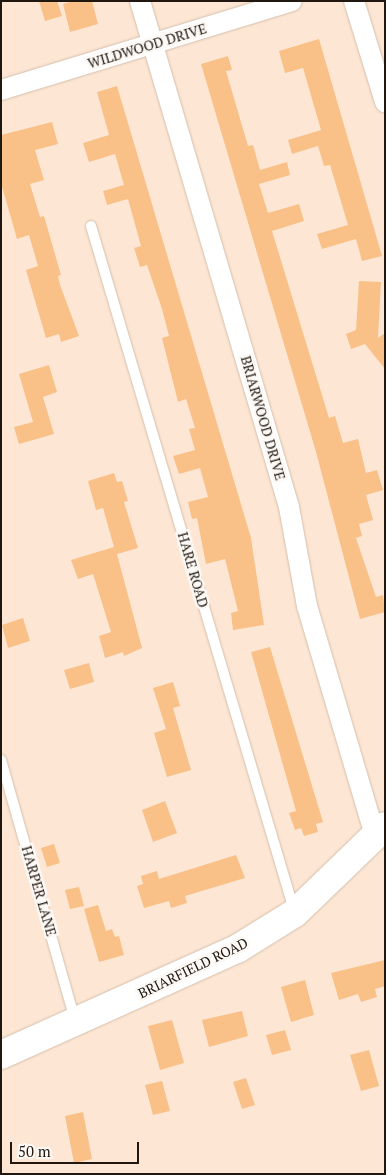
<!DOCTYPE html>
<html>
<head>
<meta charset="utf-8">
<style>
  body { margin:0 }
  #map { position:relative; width:386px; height:1175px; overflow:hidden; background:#fde7d4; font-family:"PT Serif",serif }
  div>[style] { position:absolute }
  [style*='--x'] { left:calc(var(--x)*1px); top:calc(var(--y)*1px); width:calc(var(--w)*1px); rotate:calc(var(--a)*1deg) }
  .building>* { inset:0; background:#f9c088 }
  .roads { filter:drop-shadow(0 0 1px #d4bfac) drop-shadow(0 0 1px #d4bfac) }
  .service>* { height:10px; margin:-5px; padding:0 5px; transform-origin:5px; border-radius:5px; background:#fff }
  .minor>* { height:20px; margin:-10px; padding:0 10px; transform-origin:10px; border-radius:10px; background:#fff }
  .secondary>* { height:28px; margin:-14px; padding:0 14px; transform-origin:14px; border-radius:14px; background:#fff }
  span { translate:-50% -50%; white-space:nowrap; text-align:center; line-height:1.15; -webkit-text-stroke:5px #fcf8f4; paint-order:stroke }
  .street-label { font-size:14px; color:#1f1710 }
  .frame { position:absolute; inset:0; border:2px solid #1f1710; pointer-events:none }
  .scale { position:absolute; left:10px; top:1142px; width:129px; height:22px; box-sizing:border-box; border:2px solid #1f1710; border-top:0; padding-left:6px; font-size:15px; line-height:18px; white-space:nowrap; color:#1f1710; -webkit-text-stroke:4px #fcf8f4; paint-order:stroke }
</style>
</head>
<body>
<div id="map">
  <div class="building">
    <i style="clip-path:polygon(39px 1px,57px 1px,62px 16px,45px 21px)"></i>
    <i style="clip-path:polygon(73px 1px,92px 1px,98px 24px,70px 32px,63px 4px)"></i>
    <i style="clip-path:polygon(319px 39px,382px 256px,362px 261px,356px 239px,322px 249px,317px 234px,348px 225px,330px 165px,324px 166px,318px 146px,292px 154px,288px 140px,321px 130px,303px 68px,285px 73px,279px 51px)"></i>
    <i style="clip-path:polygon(228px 56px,232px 70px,226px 71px,248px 146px,253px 145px,260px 170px,287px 162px,290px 175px,259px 184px,268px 213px,299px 204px,304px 221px,272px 231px,329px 418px,335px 416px,343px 443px,358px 439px,366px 473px,377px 470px,383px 490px,366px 495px,373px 520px,359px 524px,362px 536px,356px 538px,376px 597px,383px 595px,385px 612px,360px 619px,316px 452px,201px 64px)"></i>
    <i style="clip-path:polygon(117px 86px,251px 538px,264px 625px,233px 630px,231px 613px,238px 611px,225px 559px,206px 564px,197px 518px,192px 519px,188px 502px,208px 497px,200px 468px,179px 474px,173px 456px,195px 450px,189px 429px,195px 428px,186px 399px,178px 402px,162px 338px,169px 336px,162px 309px,147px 265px,140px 267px,134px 248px,141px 246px,128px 199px,107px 205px,103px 191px,124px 185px,115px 154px,89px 162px,83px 143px,109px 135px,97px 92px)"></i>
    <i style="clip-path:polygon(52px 122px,58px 144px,35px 150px,44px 180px,30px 184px,40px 217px,44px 216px,61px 275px,58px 276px,60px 285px,79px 336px,61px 342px,59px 334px,46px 338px,26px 270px,38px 266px,29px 235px,17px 239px,1px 183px,1px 135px)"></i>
    <i style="clip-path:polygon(359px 281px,381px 282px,378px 338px,385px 333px,385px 369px,365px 344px,351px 349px,346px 334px,356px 330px)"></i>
    <i style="clip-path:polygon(49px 365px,57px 392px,43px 397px,54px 434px,19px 444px,14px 427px,33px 422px,19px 374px)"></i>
    <i style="clip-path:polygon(114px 473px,117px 482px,122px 481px,128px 501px,124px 502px,138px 548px,117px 554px,142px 648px,124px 656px,123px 652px,105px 658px,99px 636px,111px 632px,93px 574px,78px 579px,71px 560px,114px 547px,103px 508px,96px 510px,88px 481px)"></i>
    <i style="clip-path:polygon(23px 618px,30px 641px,8px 648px,2px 625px)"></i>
    <i style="clip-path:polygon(270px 647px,323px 822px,316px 824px,318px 832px,304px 836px,301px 828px,295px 830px,289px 813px,296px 811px,251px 652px)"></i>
    <i style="clip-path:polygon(89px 663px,94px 682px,70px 689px,64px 670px)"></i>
    <i style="clip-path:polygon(173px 682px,180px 706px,173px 708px,191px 770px,167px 777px,154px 733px,166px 729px,153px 688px)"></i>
    <i style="clip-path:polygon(165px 801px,177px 833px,153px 842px,142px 810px)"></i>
    <i style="clip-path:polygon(54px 844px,60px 863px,47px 867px,41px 848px)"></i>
    <i style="clip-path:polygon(236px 855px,245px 878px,185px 896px,187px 903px,171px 908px,169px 901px,144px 908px,137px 886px,143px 884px,141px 876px,157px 871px,159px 879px)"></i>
    <i style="clip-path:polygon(79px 887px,84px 906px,70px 909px,65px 890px)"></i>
    <i style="clip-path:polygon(98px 905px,106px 931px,112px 929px,115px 937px,119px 936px,124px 955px,99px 962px,84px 909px)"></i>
    <i style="clip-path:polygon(385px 960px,385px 986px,375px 989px,377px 997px,361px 1002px,358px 994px,339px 1000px,331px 973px)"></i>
    <i style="clip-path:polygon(305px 980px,314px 1015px,291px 1022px,281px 987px)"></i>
    <i style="clip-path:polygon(242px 1011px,248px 1036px,209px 1047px,202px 1020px)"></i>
    <i style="clip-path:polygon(172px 1020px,184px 1063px,160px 1070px,148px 1026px)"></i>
    <i style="clip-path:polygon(285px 1030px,291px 1050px,272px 1055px,266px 1035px)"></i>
    <i style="clip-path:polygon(369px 1050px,379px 1086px,361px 1091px,350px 1055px)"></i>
    <i style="clip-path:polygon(246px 1078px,255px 1105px,242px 1109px,233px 1082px)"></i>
    <i style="clip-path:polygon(162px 1081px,170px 1111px,153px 1115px,145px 1085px)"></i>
    <i style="clip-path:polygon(83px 1112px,92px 1159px,74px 1163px,65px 1116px)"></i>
  </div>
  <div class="roads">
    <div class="service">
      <i style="--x:91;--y:226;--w:713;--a:73.47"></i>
      <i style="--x:1;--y:760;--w:269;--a:74.1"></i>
    </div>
    <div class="minor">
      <i style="--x:140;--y:1;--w:527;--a:73.59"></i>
      <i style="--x:289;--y:507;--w:101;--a:79.7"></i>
      <i style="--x:307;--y:606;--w:240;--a:73.5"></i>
      <i style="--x:354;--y:1;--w:106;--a:72.9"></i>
      <i style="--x:1;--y:90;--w:304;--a:-17"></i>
    </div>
    <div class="secondary">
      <i style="--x:1;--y:1055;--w:259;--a:-24.2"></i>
      <i style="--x:237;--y:949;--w:68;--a:-31.8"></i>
      <i style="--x:295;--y:913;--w:125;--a:-44"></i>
    </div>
  </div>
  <div class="street-label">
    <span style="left:147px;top:46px;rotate:-17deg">WILDWOOD DRIVE</span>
    <span style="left:263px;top:418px;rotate:74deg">BRIARWOOD DRIVE</span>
    <span style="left:193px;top:570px;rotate:74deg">HARE ROAD</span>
    <span style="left:39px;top:891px;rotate:74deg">HARPER LANE</span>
    <span style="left:193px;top:968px;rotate:-26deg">BRIARFIELD ROAD</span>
  </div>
  <div class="frame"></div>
  <div class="scale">50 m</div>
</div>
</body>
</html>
